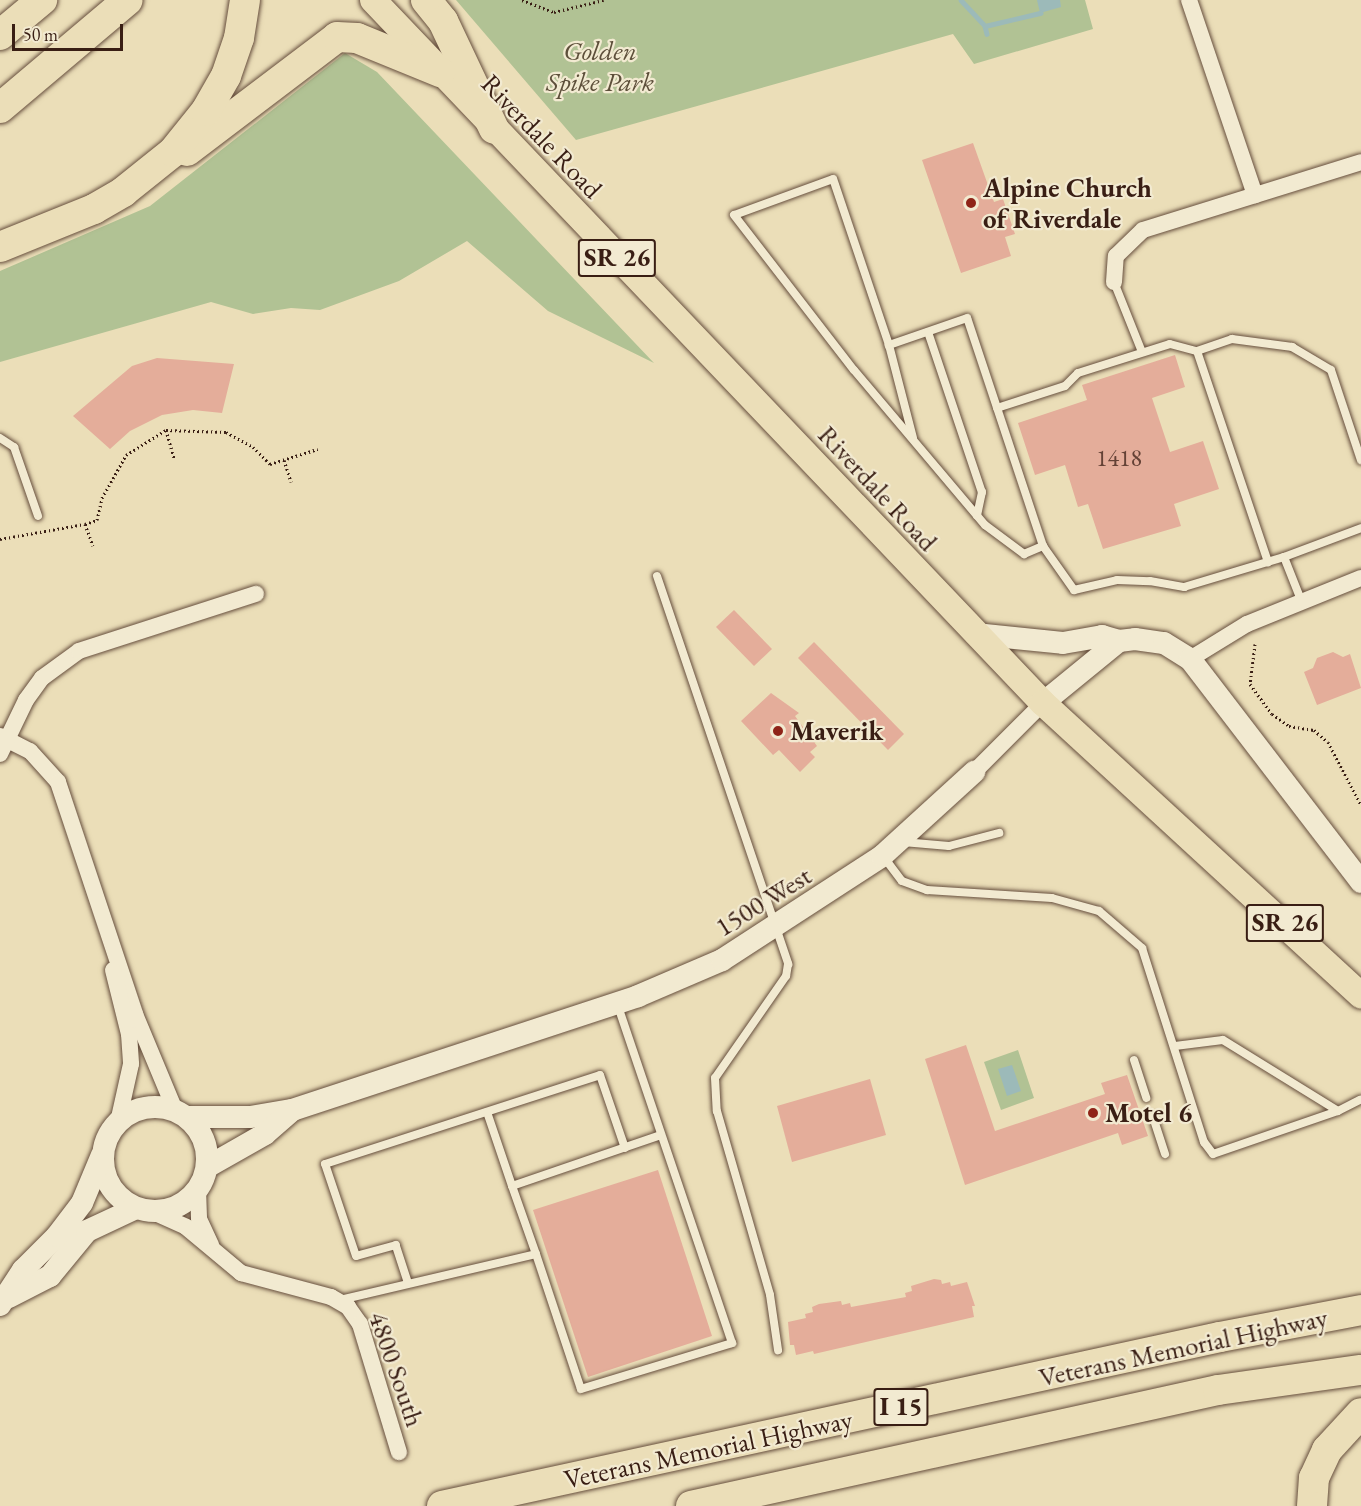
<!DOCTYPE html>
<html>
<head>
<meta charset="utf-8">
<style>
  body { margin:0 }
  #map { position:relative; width:1361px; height:1506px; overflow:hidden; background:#ebdeb8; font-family:"EB Garamond",serif }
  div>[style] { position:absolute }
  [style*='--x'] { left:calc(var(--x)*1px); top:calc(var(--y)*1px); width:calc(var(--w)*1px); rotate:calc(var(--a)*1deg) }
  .green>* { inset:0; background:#b1c294 }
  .water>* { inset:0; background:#9cbab9 }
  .stream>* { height:4.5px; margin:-2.25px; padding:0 2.25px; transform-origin:2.25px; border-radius:2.25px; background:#9cbab9 }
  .building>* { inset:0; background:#e4ad9a }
  .path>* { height:3px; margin-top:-1.5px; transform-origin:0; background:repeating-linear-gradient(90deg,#391e14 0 1.5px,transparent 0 4.5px) }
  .roads { filter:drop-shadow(0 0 2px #664e3d) drop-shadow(0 0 2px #664e3d) }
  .lane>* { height:8px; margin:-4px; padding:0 4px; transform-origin:4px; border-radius:4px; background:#f2ead1 }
  .street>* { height:16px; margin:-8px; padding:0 8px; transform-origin:8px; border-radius:8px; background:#f2ead1 }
  .secondary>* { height:22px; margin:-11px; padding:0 11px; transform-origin:11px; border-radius:11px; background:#f2ead1 }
  .secondary>.ring { margin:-11px; padding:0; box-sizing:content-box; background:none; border:22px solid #f2ead1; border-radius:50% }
  .primary>* { height:26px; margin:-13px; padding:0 13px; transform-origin:13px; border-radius:13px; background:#ebdeb8 }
  .highway>* { height:30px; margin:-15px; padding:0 15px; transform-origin:15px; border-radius:15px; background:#ebdeb8 }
  .dots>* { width:16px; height:16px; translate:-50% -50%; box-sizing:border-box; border:3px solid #f2ead1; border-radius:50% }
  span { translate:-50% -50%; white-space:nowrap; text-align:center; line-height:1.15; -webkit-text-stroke:4.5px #f2ead1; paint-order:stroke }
  .number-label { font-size:24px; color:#644236 }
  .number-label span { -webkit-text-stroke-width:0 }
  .shield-label span { padding:2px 4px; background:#f2ead1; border:2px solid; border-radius:4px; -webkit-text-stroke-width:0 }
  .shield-label { font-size:26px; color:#391e14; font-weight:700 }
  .park-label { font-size:27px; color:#5d4f3a; font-style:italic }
  .street-label { font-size:27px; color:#391e14 }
  .poi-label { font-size:27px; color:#391e14; font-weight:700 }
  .left { translate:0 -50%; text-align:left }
  .scale { position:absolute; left:12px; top:24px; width:111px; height:27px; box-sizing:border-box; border:3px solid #391e14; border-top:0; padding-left:8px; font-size:18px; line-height:21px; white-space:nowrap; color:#391e14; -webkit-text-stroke:4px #f2ead1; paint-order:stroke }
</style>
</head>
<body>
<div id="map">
  <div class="green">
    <i style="clip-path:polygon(456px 0,1085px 0,1093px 29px,974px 64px,953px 34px,576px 140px)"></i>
    <i style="clip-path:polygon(345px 53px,377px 72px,654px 363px,548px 311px,467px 241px,399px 281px,320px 310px,291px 308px,253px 314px,211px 302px,0 362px,0 271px,150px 206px)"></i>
    <i style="clip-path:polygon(1018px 1050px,1034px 1098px,1001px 1110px,984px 1062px)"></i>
  </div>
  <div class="water">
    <i style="clip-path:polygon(1037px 0,1060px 0,1061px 7px,1040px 13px)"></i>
    <i style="clip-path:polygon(1012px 1065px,1021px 1091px,1007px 1096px,998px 1069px)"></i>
  </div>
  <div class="stream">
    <i style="--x:961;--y:0;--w:35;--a:47"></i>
    <i style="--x:985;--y:26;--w:8;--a:76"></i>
    <i style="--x:985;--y:26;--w:57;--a:-13.3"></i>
  </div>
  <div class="building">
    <i style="clip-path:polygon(973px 143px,994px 202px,1003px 199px,1015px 234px,1005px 237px,1011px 256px,961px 273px,922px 160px)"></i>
    <i style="clip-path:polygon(1175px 355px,1185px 387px,1152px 398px,1170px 452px,1203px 441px,1219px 489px,1174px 504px,1181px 526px,1103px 549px,1088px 504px,1078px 507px,1065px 465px,1035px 475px,1018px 423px,1087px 400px,1082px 385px)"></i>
    <i style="clip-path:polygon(157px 358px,234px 364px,222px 413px,193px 410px,162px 415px,130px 431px,110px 449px,73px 416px,132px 366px)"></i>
    <i style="clip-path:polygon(734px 610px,772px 649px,754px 666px,716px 627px)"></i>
    <i style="clip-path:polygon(814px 642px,904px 734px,888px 750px,798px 658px)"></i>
    <i style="clip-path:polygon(1333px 652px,1343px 657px,1350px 654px,1361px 688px,1317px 705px,1304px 672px,1313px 668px,1317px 658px)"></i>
    <i style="clip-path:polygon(771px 693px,799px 713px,795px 716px,817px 746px,810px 752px,815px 757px,800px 772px,779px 750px,773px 755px,741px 721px)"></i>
    <i style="clip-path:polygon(966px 1045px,995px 1131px,1105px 1094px,1101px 1083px,1127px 1075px,1148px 1136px,1122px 1145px,1118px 1133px,965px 1185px,925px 1059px)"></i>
    <i style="clip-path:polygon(870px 1079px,886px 1135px,792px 1162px,777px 1106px)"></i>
    <i style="clip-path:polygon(658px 1170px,712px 1336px,588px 1377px,533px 1210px)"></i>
    <i style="clip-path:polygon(934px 1279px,941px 1280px,942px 1284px,950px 1282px,951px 1286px,967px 1282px,975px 1306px,972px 1306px,974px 1317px,814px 1354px,813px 1351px,796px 1355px,794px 1345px,790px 1345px,788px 1322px,806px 1318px,805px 1314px,813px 1312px,812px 1307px,819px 1304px,841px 1301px,842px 1305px,850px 1303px,851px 1307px,906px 1297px,905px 1293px,912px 1291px,911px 1286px)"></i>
  </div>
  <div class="path">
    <i style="--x:522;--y:0;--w:34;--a:21"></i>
    <i style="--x:554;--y:12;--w:51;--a:-13.5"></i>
    <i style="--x:166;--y:430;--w:29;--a:74"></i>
    <i style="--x:284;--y:460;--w:23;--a:72"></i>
    <i style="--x:85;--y:524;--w:13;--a:-18"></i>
    <i style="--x:97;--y:520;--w:23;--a:-77"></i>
    <i style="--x:102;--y:498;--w:49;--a:-60.8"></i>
    <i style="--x:126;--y:455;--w:47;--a:-32"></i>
    <i style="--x:166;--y:430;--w:60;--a:1.9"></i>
    <i style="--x:226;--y:432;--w:31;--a:29"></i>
    <i style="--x:253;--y:447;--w:24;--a:45"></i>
    <i style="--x:270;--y:464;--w:50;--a:-17.4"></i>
    <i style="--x:0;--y:539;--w:86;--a:-10"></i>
    <i style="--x:85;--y:524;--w:23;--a:70"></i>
    <i style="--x:1255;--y:644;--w:40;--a:97.1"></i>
    <i style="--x:1250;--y:684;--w:37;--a:54"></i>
    <i style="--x:1272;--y:714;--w:21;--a:35"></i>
    <i style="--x:1289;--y:726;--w:25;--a:9"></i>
    <i style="--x:1314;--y:730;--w:18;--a:41"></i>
    <i style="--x:1328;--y:742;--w:71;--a:62.4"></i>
  </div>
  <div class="roads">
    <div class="lane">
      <i style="--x:1114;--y:282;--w:75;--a:68.2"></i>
      <i style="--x:928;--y:332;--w:169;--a:71.4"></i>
      <i style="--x:982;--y:492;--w:24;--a:102"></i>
      <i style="--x:889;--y:345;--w:96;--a:75.5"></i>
      <i style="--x:1197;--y:351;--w:223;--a:71.4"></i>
      <i style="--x:997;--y:408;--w:71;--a:-17.9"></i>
      <i style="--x:1065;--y:386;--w:18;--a:-45"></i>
      <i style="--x:1078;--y:373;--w:96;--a:-17.5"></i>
      <i style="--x:1170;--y:344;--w:28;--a:15"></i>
      <i style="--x:1197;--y:351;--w:37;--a:-19"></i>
      <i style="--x:1232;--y:339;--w:61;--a:7.6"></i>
      <i style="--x:1292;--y:347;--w:45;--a:30.5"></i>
      <i style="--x:1331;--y:370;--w:95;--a:71.6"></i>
      <i style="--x:0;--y:438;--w:17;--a:33"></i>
      <i style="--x:14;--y:447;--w:73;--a:70.8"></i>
      <i style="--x:1043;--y:546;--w:240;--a:-108.4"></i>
      <i style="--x:967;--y:318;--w:83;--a:160.9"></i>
      <i style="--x:889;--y:345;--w:175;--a:-108.6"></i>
      <i style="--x:833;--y:179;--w:105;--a:160"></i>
      <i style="--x:734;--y:215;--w:196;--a:52.3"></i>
      <i style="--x:854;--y:370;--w:203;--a:49.8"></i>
      <i style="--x:985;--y:525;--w:49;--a:36.6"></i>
      <i style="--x:1024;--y:554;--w:21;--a:-23"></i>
      <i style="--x:1043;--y:546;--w:54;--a:54.8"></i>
      <i style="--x:1074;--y:590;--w:44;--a:-13.1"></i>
      <i style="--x:1117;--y:580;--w:33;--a:2"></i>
      <i style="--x:1150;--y:581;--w:35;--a:10"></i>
      <i style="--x:1184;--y:587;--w:104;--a:-16.7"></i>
      <i style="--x:1284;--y:557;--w:46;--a:68.4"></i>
      <i style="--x:1284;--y:557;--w:82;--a:-20.6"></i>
      <i style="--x:657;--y:576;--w:410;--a:71.3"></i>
      <i style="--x:788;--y:964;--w:12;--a:99"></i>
      <i style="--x:786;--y:976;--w:124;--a:124.8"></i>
      <i style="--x:715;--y:1078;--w:33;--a:87"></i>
      <i style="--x:717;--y:1111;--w:191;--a:73.9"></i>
      <i style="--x:770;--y:1295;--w:56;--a:81.7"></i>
      <i style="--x:903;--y:842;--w:46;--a:5"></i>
      <i style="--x:949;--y:846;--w:52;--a:-14.6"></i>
      <i style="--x:883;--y:856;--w:31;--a:53"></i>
      <i style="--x:902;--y:881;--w:27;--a:20"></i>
      <i style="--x:927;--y:890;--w:125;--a:3.7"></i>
      <i style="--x:1052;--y:898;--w:49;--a:15.5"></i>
      <i style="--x:1099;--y:911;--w:57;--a:40.7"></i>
      <i style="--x:1142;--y:948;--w:204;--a:72.3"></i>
      <i style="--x:1204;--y:1142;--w:15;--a:53"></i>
      <i style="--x:1213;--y:1154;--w:132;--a:-19"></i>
      <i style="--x:1175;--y:1046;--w:48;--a:-7.1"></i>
      <i style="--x:1223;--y:1040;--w:135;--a:31.7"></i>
      <i style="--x:1338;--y:1111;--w:25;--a:-27"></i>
      <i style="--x:1134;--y:1060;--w:40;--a:72"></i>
      <i style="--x:487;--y:1112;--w:78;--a:71.3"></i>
      <i style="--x:1153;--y:1117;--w:39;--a:72"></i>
      <i style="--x:536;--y:1254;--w:72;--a:-109.4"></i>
      <i style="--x:512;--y:1186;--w:157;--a:-18.9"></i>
      <i style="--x:408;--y:1283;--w:40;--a:-108"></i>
      <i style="--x:396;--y:1245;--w:41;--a:164.6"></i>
      <i style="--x:356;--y:1256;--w:97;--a:-108.6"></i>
      <i style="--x:325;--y:1164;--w:289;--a:-17.9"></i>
      <i style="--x:600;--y:1075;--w:77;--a:71.1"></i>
      <i style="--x:340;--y:1300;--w:201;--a:-13.2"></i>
      <i style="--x:536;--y:1254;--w:142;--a:71.6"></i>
      <i style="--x:581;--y:1389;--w:158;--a:-16.9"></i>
      <i style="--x:732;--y:1343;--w:358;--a:-108.7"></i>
    </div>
    <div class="street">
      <i style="--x:1189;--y:0;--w:206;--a:71.3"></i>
      <i style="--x:1114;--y:282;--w:26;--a:-86"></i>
      <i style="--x:1116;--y:256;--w:37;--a:-44"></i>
      <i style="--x:1143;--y:230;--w:228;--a:-17.3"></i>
      <i style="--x:1190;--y:659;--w:67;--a:-31.6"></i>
      <i style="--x:1247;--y:624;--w:123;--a:-22"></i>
      <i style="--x:0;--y:736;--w:34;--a:27"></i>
      <i style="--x:30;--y:751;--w:42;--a:47.9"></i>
      <i style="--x:58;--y:782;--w:244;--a:71.6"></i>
      <i style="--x:135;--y:1014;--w:104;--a:67.4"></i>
      <i style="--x:0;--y:754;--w:60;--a:-64.3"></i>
      <i style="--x:26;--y:700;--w:27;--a:-54"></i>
      <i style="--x:42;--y:678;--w:46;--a:-36.1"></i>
      <i style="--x:79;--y:651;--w:186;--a:-17.9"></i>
      <i style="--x:974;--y:772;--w:98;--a:-45"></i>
      <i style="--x:113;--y:970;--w:66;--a:76"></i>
      <i style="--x:129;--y:1034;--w:30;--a:86"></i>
      <i style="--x:131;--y:1064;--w:59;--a:102.6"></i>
      <i style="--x:198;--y:1189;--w:30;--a:88"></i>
      <i style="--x:199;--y:1219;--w:29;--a:65"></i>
      <i style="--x:153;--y:1212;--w:36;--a:24"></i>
      <i style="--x:186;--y:1227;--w:72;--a:39.9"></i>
      <i style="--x:241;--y:1273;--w:93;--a:14.9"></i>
      <i style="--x:331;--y:1297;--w:20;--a:30"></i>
      <i style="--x:348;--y:1307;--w:21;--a:55"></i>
      <i style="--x:360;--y:1324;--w:134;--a:73.1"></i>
    </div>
    <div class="secondary">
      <i style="--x:975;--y:634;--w:88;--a:5.8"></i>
      <i style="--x:1063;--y:643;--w:40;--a:-10"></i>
      <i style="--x:1102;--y:636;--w:18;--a:16"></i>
      <i style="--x:1043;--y:703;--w:98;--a:-39.2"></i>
      <i style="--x:1119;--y:641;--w:16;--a:-7"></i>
      <i style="--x:1135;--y:639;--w:29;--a:8"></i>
      <i style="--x:1164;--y:643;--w:31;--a:32"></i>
      <i style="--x:1190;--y:659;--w:281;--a:52.5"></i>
      <i class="ring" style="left:103px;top:1107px;width:82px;height:82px"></i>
      <i style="--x:187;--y:1117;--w:63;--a:0"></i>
      <i style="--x:250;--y:1117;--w:43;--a:-9.5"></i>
      <i style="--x:292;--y:1110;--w:364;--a:-18.2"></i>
      <i style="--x:638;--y:996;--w:91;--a:-23.2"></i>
      <i style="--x:722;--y:960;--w:191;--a:-33"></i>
      <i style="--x:882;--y:856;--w:125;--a:-42.4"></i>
      <i style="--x:207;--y:1167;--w:67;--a:-29.6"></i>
      <i style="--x:265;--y:1134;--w:35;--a:-41"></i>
      <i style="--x:9;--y:1297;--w:46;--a:-27.1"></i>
      <i style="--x:50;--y:1276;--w:58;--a:-50.6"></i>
      <i style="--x:87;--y:1231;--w:54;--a:-25.1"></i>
      <i style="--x:0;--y:1305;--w:42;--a:-56.7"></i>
      <i style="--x:23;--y:1270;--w:48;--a:-45"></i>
      <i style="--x:57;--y:1236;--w:41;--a:-52.9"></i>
      <i style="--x:82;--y:1203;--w:52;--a:-67.4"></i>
    </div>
    <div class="primary">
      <i style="--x:373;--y:0;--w:971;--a:46.38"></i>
      <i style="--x:1043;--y:703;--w:432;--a:42.6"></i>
    </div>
    <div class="highway">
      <i style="--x:426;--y:0;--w:27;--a:51"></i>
      <i style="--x:443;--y:21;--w:119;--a:64.7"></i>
      <i style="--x:0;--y:35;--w:55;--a:-39.8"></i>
      <i style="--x:0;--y:108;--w:167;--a:-40.2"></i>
      <i style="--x:187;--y:151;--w:188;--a:-37.2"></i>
      <i style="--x:337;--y:37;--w:20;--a:3"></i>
      <i style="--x:357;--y:38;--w:90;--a:22.3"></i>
      <i style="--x:0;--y:247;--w:101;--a:-22"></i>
      <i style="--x:94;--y:209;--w:34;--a:-30"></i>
      <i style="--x:123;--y:192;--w:64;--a:-38.7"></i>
      <i style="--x:173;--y:152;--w:53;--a:-51.2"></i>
      <i style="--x:206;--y:111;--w:40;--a:-60.3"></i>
      <i style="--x:226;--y:76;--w:40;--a:-71.1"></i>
      <i style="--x:239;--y:38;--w:38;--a:-81"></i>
      <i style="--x:442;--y:1506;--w:796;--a:-12.26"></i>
      <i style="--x:1220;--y:1337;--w:144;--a:-10.8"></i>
      <i style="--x:691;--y:1506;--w:540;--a:-12.41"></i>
      <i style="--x:1218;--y:1390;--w:144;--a:-8"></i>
      <i style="--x:1312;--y:1506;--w:28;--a:-86"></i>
      <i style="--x:1314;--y:1478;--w:31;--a:-65"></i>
      <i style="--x:1327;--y:1450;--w:50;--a:-47.4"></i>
    </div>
  </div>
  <div class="dots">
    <i style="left:971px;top:203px;background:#8f2418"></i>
    <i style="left:778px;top:731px;background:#8f2418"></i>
    <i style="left:1093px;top:1113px;background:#8f2418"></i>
  </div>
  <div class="number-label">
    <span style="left:1119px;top:458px">1418</span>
  </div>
  <div class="shield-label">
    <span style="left:617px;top:258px">SR 26</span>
    <span style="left:1285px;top:923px">SR 26</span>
    <span style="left:901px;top:1407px">I 15</span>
  </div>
  <div class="park-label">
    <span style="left:600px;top:66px">Golden<br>Spike Park</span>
  </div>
  <div class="street-label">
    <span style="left:542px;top:136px;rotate:46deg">Riverdale Road</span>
    <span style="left:878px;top:488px;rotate:47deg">Riverdale Road</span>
    <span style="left:763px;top:901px;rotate:-32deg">1500 West</span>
    <span style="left:1183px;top:1347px;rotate:-12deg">Veterans Memorial Highway</span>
    <span style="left:397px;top:1369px;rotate:71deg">4800 South</span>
    <span style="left:708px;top:1449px;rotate:-12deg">Veterans Memorial Highway</span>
  </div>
  <div class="poi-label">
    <span class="left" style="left:983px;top:203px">Alpine Church<br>of Riverdale</span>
    <span class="left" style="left:790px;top:731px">Maverik</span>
    <span class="left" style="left:1105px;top:1113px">Motel 6</span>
  </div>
  <div class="scale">50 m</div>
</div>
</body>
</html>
